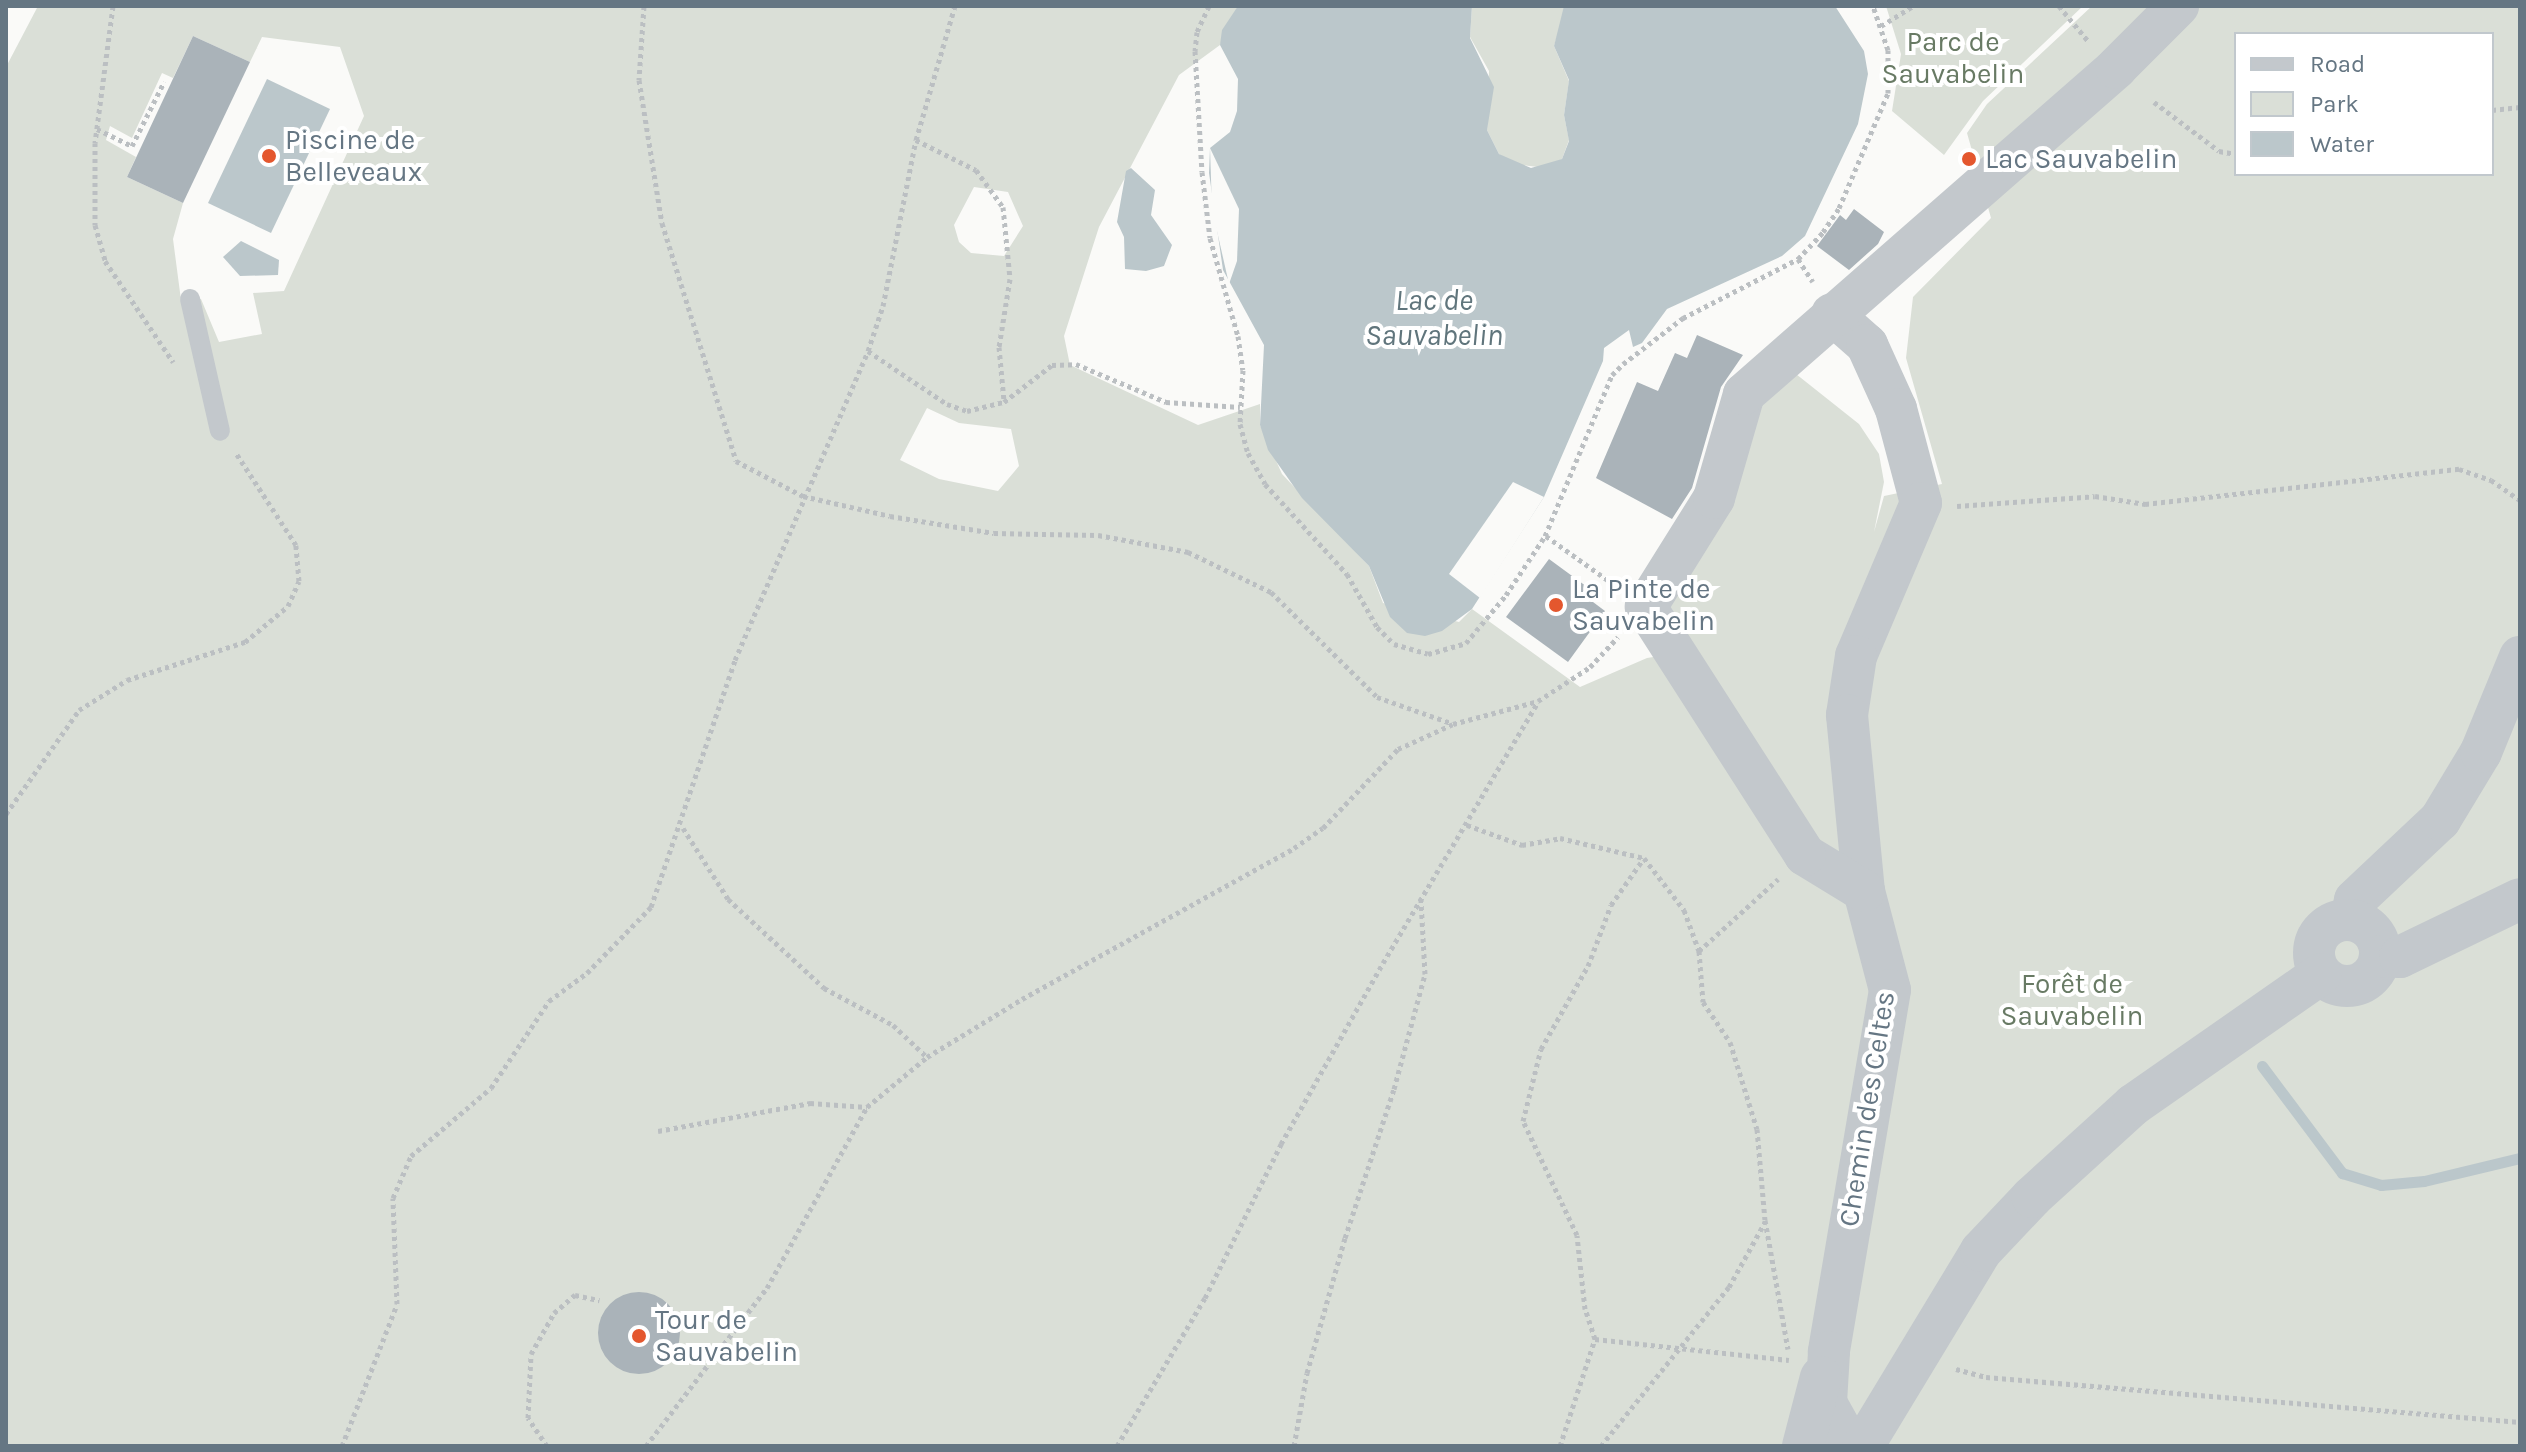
<!DOCTYPE html>
<html>
<head>
<meta charset="utf-8">
<style>
  body { margin:0 }
  #map { position:relative; width:2526px; height:1452px; overflow:hidden; background:#fafaf8; font-family:Karla,sans-serif }
  div>[style] { position:absolute }
  [style*='--x'] { left:calc(var(--x)*1px); top:calc(var(--y)*1px); width:calc(var(--w)*1px); rotate:calc(var(--a)*1deg) }
  .green>* { inset:0; background:#dadfd7 }
  .water>* { inset:0; background:#bbc7cb }
  .pier>* { inset:0; background:#fafaf8 }
  .stream>* { height:11px; margin:-5.5px; padding:0 5.5px; transform-origin:5.5px; border-radius:5.5px; background:#bbc7cb }
  .building>* { inset:0; background:#aab3b9 }
  .round { border-radius:50% }
  .path>* { height:5px; margin-top:-2.5px; transform-origin:0; background:repeating-linear-gradient(90deg,#bbbfc2 0 4px,transparent 0 8px) }
  .lane>* { height:20px; margin:-10px; padding:0 10px; transform-origin:10px; border-radius:10px; background:#c3c8cc }
  .street>* { height:42px; margin:-21px; padding:0 21px; transform-origin:21px; border-radius:21px; background:#c3c8cc }
  .street>.ring { margin:-21px; padding:0; box-sizing:content-box; background:none; border:42px solid #c3c8cc; border-radius:50% }
  .dots>* { width:22px; height:22px; translate:-50% -50%; box-sizing:border-box; border:4px solid #fff; border-radius:50% }
  span { translate:-50% -50%; white-space:nowrap; text-align:center; line-height:1.15; -webkit-text-stroke:8px #fff; paint-order:stroke }
  .park-label { font-size:28px; color:#687a64 }
  .poi-label { font-size:28px; color:#657683 }
  .left { translate:0 -50%; text-align:left }
  .street-label { font-size:28px; color:#657683 }
  .water-label { font-size:30px; color:#60757c; font-style:italic }
  .frame { position:absolute; inset:0; border:8px solid #657683; pointer-events:none }
  .legend { position:absolute; left:2234px; top:32px; width:260px; height:144px; box-sizing:border-box; background:#fff; border:2px solid #c1c8cd; margin:0; padding:10px 14px; list-style:none; font-size:24px; color:#657683 }
  .legend li { display:flex; align-items:center; gap:16px; height:40px }
  .legend b { width:40px; border:2px solid #c1c8cd }
</style>
</head>
<body>
<div id="map">
  <div class="green">
    <i style="clip-path:polygon(evenodd,38px 6px,1238px 6px,1220px 45px,1179px 75px,1099px 227px,1064px 336px,1070px 365px,1198px 425px,1260px 404px,1260px 425px,1282px 474px,1369px 566px,1383px 603px,1459px 622px,1472px 609px,1580px 687px,1647px 658px,1685px 652px,1672px 634px,1669px 594px,1750px 415px,1796px 374px,1859px 424px,1879px 454px,1884px 482px,1874px 532px,1884px 496px,1942px 484px,1906px 358px,1913px 297px,1991px 218px,1967px 133px,1987px 104px,2092px 6px,2520px 6px,2520px 1446px,6px 1446px,6px 67px,38px 6px,2236px 34px,2492px 34px,2492px 174px,2236px 174px,2236px 34px,38px 6px,193px 36px,250px 62px,262px 37px,340px 47px,364px 116px,284px 291px,253px 293px,262px 334px,219px 342px,201px 299px,181px 300px,173px 239px,183px 203px,127px 177px,136px 157px,106px 140px,110px 126px,132px 138px,162px 73px,173px 78px,193px 36px,38px 6px,974px 187px,1008px 192px,1023px 226px,1004px 256px,971px 253px,959px 242px,954px 225px,974px 187px,38px 6px,927px 408px,959px 423px,1011px 429px,1019px 466px,998px 491px,939px 479px,900px 460px,927px 408px)"></i>
    <i style="clip-path:polygon(1472px 6px,1566px 8px,1554px 46px,1569px 81px,1564px 115px,1569px 140px,1562px 159px,1546px 168px,1513px 164px,1499px 154px,1487px 130px,1489px 71px,1470px 37px)"></i>
    <i style="clip-path:polygon(1886px 6px,2083px 6px,1983px 101px,1944px 155px,1892px 111px,1901px 54px)"></i>
  </div>
  <div class="water">
    <i style="clip-path:polygon(1238px 6px,1472px 6px,1470px 38px,1494px 87px,1487px 130px,1499px 154px,1531px 168px,1562px 159px,1569px 141px,1564px 115px,1569px 80px,1554px 46px,1564px 6px,1835px 6px,1864px 51px,1868px 74px,1858px 124px,1805px 236px,1782px 256px,1667px 309px,1642px 343px,1633px 347px,1629px 330px,1604px 348px,1603px 361px,1544px 497px,1472px 609px,1442px 631px,1425px 636px,1407px 633px,1390px 617px,1369px 566px,1302px 498px,1268px 450px,1260px 425px,1264px 345px,1223px 270px,1209px 173px,1210px 148px,1230px 132px,1237px 111px,1238px 79px,1220px 45px,1222px 30px)"></i>
    <i style="clip-path:polygon(267px 79px,330px 109px,271px 233px,208px 203px)"></i>
    <i style="clip-path:polygon(1131px 168px,1155px 190px,1151px 215px,1172px 245px,1164px 266px,1146px 271px,1125px 269px,1124px 237px,1117px 222px,1126px 171px)"></i>
    <i style="clip-path:polygon(241px 241px,279px 260px,278px 275px,240px 276px,223px 257px)"></i>
  </div>
  <div class="pier">
    <i style="clip-path:polygon(1210px 148px,1239px 209px,1237px 261px,1229px 284px,1212px 209px)"></i>
    <i style="clip-path:polygon(1513px 482px,1544px 497px,1480px 598px,1449px 574px)"></i>
  </div>
  <div class="stream">
    <i style="--x:2262;--y:1066;--w:134;--a:53.2"></i>
    <i style="--x:2342;--y:1173;--w:41;--a:17.1"></i>
    <i style="--x:2381;--y:1185;--w:43;--a:-5.3"></i>
    <i style="--x:2424;--y:1181;--w:99;--a:-13.5"></i>
  </div>
  <div class="building">
    <i style="clip-path:polygon(193px 36px,250px 62px,183px 203px,127px 177px)"></i>
    <i style="clip-path:polygon(1854px 209px,1884px 232px,1878px 244px,1849px 270px,1817px 246px,1840px 215px,1846px 220px)"></i>
    <i style="clip-path:polygon(1697px 335px,1743px 355px,1721px 387px,1692px 488px,1672px 519px,1596px 478px,1637px 382px,1658px 391px,1675px 353px,1687px 358px)"></i>
    <i style="clip-path:polygon(1549px 559px,1594px 592px,1589px 599px,1605px 611px,1568px 662px,1506px 617px)"></i>
    <i class="round" style="left:598px;top:1292px;width:82px;height:82px"></i>
  </div>
  <div class="path">
    <i style="--x:113;--y:6;--w:138;--a:97.5"></i>
    <i style="--x:95;--y:143;--w:82;--a:90"></i>
    <i style="--x:95;--y:225;--w:37;--a:74"></i>
    <i style="--x:105;--y:261;--w:122;--a:56"></i>
    <i style="--x:644;--y:6;--w:74;--a:93.9"></i>
    <i style="--x:639;--y:80;--w:145;--a:80.9"></i>
    <i style="--x:662;--y:223;--w:249;--a:72.7"></i>
    <i style="--x:736;--y:461;--w:76;--a:27.6"></i>
    <i style="--x:803;--y:496;--w:89;--a:12.9"></i>
    <i style="--x:890;--y:516;--w:105;--a:9.3"></i>
    <i style="--x:994;--y:533;--w:104;--a:1.1"></i>
    <i style="--x:1098;--y:535;--w:92;--a:10.7"></i>
    <i style="--x:1188;--y:552;--w:92;--a:25.7"></i>
    <i style="--x:1271;--y:592;--w:149;--a:44.7"></i>
    <i style="--x:1377;--y:697;--w:78;--a:19.4"></i>
    <i style="--x:1209;--y:6;--w:29;--a:115"></i>
    <i style="--x:1197;--y:32;--w:19;--a:96"></i>
    <i style="--x:1195;--y:51;--w:121;--a:86.7"></i>
    <i style="--x:1202;--y:172;--w:66;--a:83.1"></i>
    <i style="--x:1210;--y:238;--w:102;--a:74.1"></i>
    <i style="--x:1238;--y:336;--w:34;--a:82"></i>
    <i style="--x:1243;--y:370;--w:54;--a:93.2"></i>
    <i style="--x:1240;--y:424;--w:30;--a:75"></i>
    <i style="--x:1248;--y:453;--w:35;--a:61"></i>
    <i style="--x:1265;--y:484;--w:122;--a:47.7"></i>
    <i style="--x:1347;--y:574;--w:61;--a:60.5"></i>
    <i style="--x:1377;--y:627;--w:24;--a:45"></i>
    <i style="--x:1394;--y:644;--w:35;--a:16"></i>
    <i style="--x:1428;--y:654;--w:40;--a:-16"></i>
    <i style="--x:1466;--y:643;--w:62;--a:-50.2"></i>
    <i style="--x:1506;--y:595;--w:71;--a:-56.5"></i>
    <i style="--x:1545;--y:536;--w:174;--a:-67.4"></i>
    <i style="--x:1612;--y:375;--w:16;--a:-45"></i>
    <i style="--x:1623;--y:364;--w:76;--a:-37.5"></i>
    <i style="--x:1683;--y:318;--w:129;--a:-27.2"></i>
    <i style="--x:1798;--y:259;--w:37;--a:-47"></i>
    <i style="--x:1823;--y:232;--w:29;--a:-56"></i>
    <i style="--x:1839;--y:208;--w:125;--a:-66.9"></i>
    <i style="--x:1888;--y:93;--w:43;--a:-90"></i>
    <i style="--x:1888;--y:50;--w:46;--a:-108.8"></i>
    <i style="--x:2059;--y:6;--w:47;--a:50.2"></i>
    <i style="--x:1881;--y:26;--w:38;--a:-32"></i>
    <i style="--x:2154;--y:102;--w:81;--a:37"></i>
    <i style="--x:2219;--y:151;--w:17;--a:10"></i>
    <i style="--x:2492;--y:110;--w:28;--a:-6"></i>
    <i style="--x:97;--y:129;--w:39;--a:26"></i>
    <i style="--x:132;--y:146;--w:72;--a:-63.4"></i>
    <i style="--x:916;--y:140;--w:67;--a:26.6"></i>
    <i style="--x:976;--y:170;--w:46;--a:53.9"></i>
    <i style="--x:1003;--y:207;--w:72;--a:84.4"></i>
    <i style="--x:1010;--y:279;--w:69;--a:99.2"></i>
    <i style="--x:999;--y:347;--w:54;--a:84.7"></i>
    <i style="--x:1798;--y:259;--w:27;--a:57"></i>
    <i style="--x:868;--y:351;--w:95;--a:33.9"></i>
    <i style="--x:947;--y:404;--w:21;--a:19"></i>
    <i style="--x:967;--y:411;--w:38;--a:-14"></i>
    <i style="--x:1004;--y:402;--w:61;--a:-37.6"></i>
    <i style="--x:1052;--y:365;--w:24;--a:-2"></i>
    <i style="--x:1076;--y:364;--w:98;--a:22.9"></i>
    <i style="--x:1166;--y:402;--w:74;--a:3.9"></i>
    <i style="--x:1957;--y:506;--w:138;--a:-4.1"></i>
    <i style="--x:2095;--y:496;--w:51;--a:9.1"></i>
    <i style="--x:2145;--y:504;--w:316;--a:-6.4"></i>
    <i style="--x:2459;--y:469;--w:34;--a:19"></i>
    <i style="--x:2491;--y:480;--w:35;--a:35"></i>
    <i style="--x:1546;--y:536;--w:86;--a:35.5"></i>
    <i style="--x:6;--y:814;--w:127;--a:-54.9"></i>
    <i style="--x:79;--y:710;--w:57;--a:-32"></i>
    <i style="--x:127;--y:680;--w:124;--a:-17.9"></i>
    <i style="--x:245;--y:642;--w:56;--a:-39.9"></i>
    <i style="--x:288;--y:606;--w:27;--a:-66"></i>
    <i style="--x:299;--y:581;--w:36;--a:-95"></i>
    <i style="--x:296;--y:545;--w:110;--a:-123.1"></i>
    <i style="--x:1467;--y:825;--w:59;--a:20"></i>
    <i style="--x:1522;--y:845;--w:39;--a:-10"></i>
    <i style="--x:1560;--y:838;--w:86;--a:13.4"></i>
    <i style="--x:1644;--y:858;--w:66;--a:52.4"></i>
    <i style="--x:1684;--y:910;--w:44;--a:69.9"></i>
    <i style="--x:1699;--y:951;--w:51;--a:85.5"></i>
    <i style="--x:1703;--y:1002;--w:48;--a:56"></i>
    <i style="--x:1730;--y:1042;--w:91;--a:72.8"></i>
    <i style="--x:1757;--y:1129;--w:91;--a:85"></i>
    <i style="--x:1765;--y:1220;--w:131;--a:79.9"></i>
    <i style="--x:683;--y:828;--w:84;--a:57.6"></i>
    <i style="--x:728;--y:899;--w:131;--a:42.8"></i>
    <i style="--x:824;--y:988;--w:78;--a:28.2"></i>
    <i style="--x:893;--y:1025;--w:47;--a:43.3"></i>
    <i style="--x:1699;--y:951;--w:107;--a:-42.3"></i>
    <i style="--x:658;--y:1131;--w:155;--a:-10.4"></i>
    <i style="--x:810;--y:1103;--w:57;--a:4"></i>
    <i style="--x:1595;--y:1339;--w:195;--a:6.2"></i>
    <i style="--x:1956;--y:1369;--w:31;--a:15"></i>
    <i style="--x:1986;--y:1377;--w:536;--a:4.82"></i>
    <i style="--x:342;--y:1446;--w:152;--a:-68.8"></i>
    <i style="--x:397;--y:1304;--w:106;--a:-92.2"></i>
    <i style="--x:393;--y:1198;--w:46;--a:-66.8"></i>
    <i style="--x:411;--y:1156;--w:105;--a:-40.4"></i>
    <i style="--x:491;--y:1088;--w:105;--a:-56.3"></i>
    <i style="--x:549;--y:1001;--w:47;--a:-36.4"></i>
    <i style="--x:587;--y:973;--w:92;--a:-45.9"></i>
    <i style="--x:651;--y:907;--w:261;--a:-71.2"></i>
    <i style="--x:735;--y:660;--w:336;--a:-66.7"></i>
    <i style="--x:868;--y:351;--w:47;--a:-71.6"></i>
    <i style="--x:883;--y:306;--w:169;--a:-78.8"></i>
    <i style="--x:916;--y:140;--w:140;--a:-73.8"></i>
    <i style="--x:547;--y:1446;--w:34;--a:-124"></i>
    <i style="--x:528;--y:1418;--w:64;--a:-87.3"></i>
    <i style="--x:531;--y:1354;--w:47;--a:-60.7"></i>
    <i style="--x:554;--y:1313;--w:28;--a:-41"></i>
    <i style="--x:575;--y:1295;--w:25;--a:12"></i>
    <i style="--x:646;--y:1446;--w:199;--a:-52.6"></i>
    <i style="--x:767;--y:1288;--w:207;--a:-61.1"></i>
    <i style="--x:867;--y:1107;--w:78;--a:-39.8"></i>
    <i style="--x:927;--y:1057;--w:111;--a:-31.4"></i>
    <i style="--x:1022;--y:999;--w:311;--a:-29"></i>
    <i style="--x:1294;--y:848;--w:35;--a:-35"></i>
    <i style="--x:1323;--y:828;--w:109;--a:-46.5"></i>
    <i style="--x:1398;--y:749;--w:60;--a:-24.4"></i>
    <i style="--x:1453;--y:724;--w:88;--a:-15.1"></i>
    <i style="--x:1538;--y:701;--w:62;--a:-33.2"></i>
    <i style="--x:1590;--y:667;--w:41;--a:-47"></i>
    <i style="--x:1117;--y:1446;--w:172;--a:-59.3"></i>
    <i style="--x:1205;--y:1298;--w:172;--a:-63.7"></i>
    <i style="--x:1281;--y:1144;--w:208;--a:-60.6"></i>
    <i style="--x:1383;--y:963;--w:304;--a:-59.3"></i>
    <i style="--x:1294;--y:1446;--w:74;--a:-79.9"></i>
    <i style="--x:1307;--y:1373;--w:140;--a:-74.3"></i>
    <i style="--x:1345;--y:1238;--w:157;--a:-71.8"></i>
    <i style="--x:1394;--y:1089;--w:119;--a:-74.9"></i>
    <i style="--x:1425;--y:974;--w:75;--a:-93.1"></i>
    <i style="--x:1560;--y:1446;--w:113;--a:-71.9"></i>
    <i style="--x:1595;--y:1339;--w:32;--a:-108"></i>
    <i style="--x:1585;--y:1309;--w:74;--a:-96.2"></i>
    <i style="--x:1577;--y:1235;--w:126;--a:-115.3"></i>
    <i style="--x:1523;--y:1121;--w:74;--a:-76"></i>
    <i style="--x:1541;--y:1049;--w:95;--a:-60.5"></i>
    <i style="--x:1588;--y:966;--w:65;--a:-69.3"></i>
    <i style="--x:1611;--y:905;--w:57;--a:-54.9"></i>
    <i style="--x:1601;--y:1446;--w:204;--a:-51.2"></i>
    <i style="--x:1729;--y:1287;--w:74;--a:-61"></i>
  </div>
  <div class="lane">
    <i style="--x:190;--y:299;--w:135;--a:77.2"></i>
  </div>
  <div class="street">
    <i style="--x:1832;--y:314;--w:47;--a:41.5"></i>
    <i style="--x:1867;--y:345;--w:70;--a:65.6"></i>
    <i style="--x:1896;--y:409;--w:97;--a:75.1"></i>
    <i style="--x:1921;--y:503;--w:166;--a:113"></i>
    <i style="--x:1856;--y:656;--w:60;--a:98.7"></i>
    <i style="--x:1847;--y:715;--w:177;--a:84.5"></i>
    <i style="--x:1864;--y:891;--w:102;--a:75.3"></i>
    <i style="--x:1890;--y:990;--w:367;--a:99.6"></i>
    <i style="--x:1829;--y:1352;--w:51;--a:93.4"></i>
    <i style="--x:1826;--y:1403;--w:49;--a:60.8"></i>
    <i style="--x:1864;--y:891;--w:69;--a:-148.6"></i>
    <i style="--x:1805;--y:855;--w:295;--a:-122.7"></i>
    <i style="--x:1646;--y:607;--w:128;--a:-58"></i>
    <i style="--x:1714;--y:498;--w:108;--a:-73.9"></i>
    <i style="--x:1744;--y:394;--w:495;--a:-41.2"></i>
    <i style="--x:2116;--y:68;--w:88;--a:-45"></i>
    <i style="--x:2351;--y:919;--w:19;--a:-78"></i>
    <i style="--x:2355;--y:900;--w:117;--a:-43.3"></i>
    <i style="--x:2440;--y:820;--w:79;--a:-58.9"></i>
    <i style="--x:2481;--y:752;--w:103;--a:-67.7"></i>
    <i class="ring" style="left:2314px;top:920px;width:24px;height:24px"></i>
    <i style="--x:2381;--y:956;--w:19;--a:3"></i>
    <i style="--x:2400;--y:957;--w:133;--a:-25.8"></i>
    <i style="--x:1803;--y:1446;--w:71;--a:-75.4"></i>
    <i style="--x:1863;--y:1446;--w:228;--a:-58.8"></i>
    <i style="--x:1981;--y:1251;--w:74;--a:-46.6"></i>
    <i style="--x:2032;--y:1197;--w:137;--a:-42.3"></i>
    <i style="--x:2133;--y:1105;--w:229;--a:-34.9"></i>
  </div>
  <div class="dots">
    <i style="left:269px;top:156px;background:#e4572e"></i>
    <i style="left:1969px;top:159px;background:#e4572e"></i>
    <i style="left:1556px;top:605px;background:#e4572e"></i>
    <i style="left:639px;top:1336px;background:#e4572e"></i>
  </div>
  <div class="park-label">
    <span style="left:1953px;top:58px">Parc de<br>Sauvabelin</span>
    <span style="left:2072px;top:1000px">Forêt de<br>Sauvabelin</span>
  </div>
  <div class="poi-label">
    <span class="left" style="left:285px;top:156px">Piscine de<br>Belleveaux</span>
    <span class="left" style="left:1985px;top:159px">Lac Sauvabelin</span>
    <span class="left" style="left:1572px;top:605px">La Pinte de<br>Sauvabelin</span>
    <span class="left" style="left:655px;top:1336px">Tour de<br>Sauvabelin</span>
  </div>
  <div class="street-label">
    <span style="left:1867px;top:1109px;rotate:-81deg">Chemin des Celtes</span>
  </div>
  <div class="water-label">
    <span style="left:1434px;top:317px">Lac de<br>Sauvabelin</span>
  </div>
  <div class="frame"></div>
  <ul class="legend">
  <li><b style="height:10px;background:#c3c8cc"></b>Road</li>
  <li><b style="height:22px;background:#dadfd7"></b>Park</li>
  <li><b style="height:22px;background:#bbc7cb"></b>Water</li>
  </ul>
</div>
</body>
</html>
